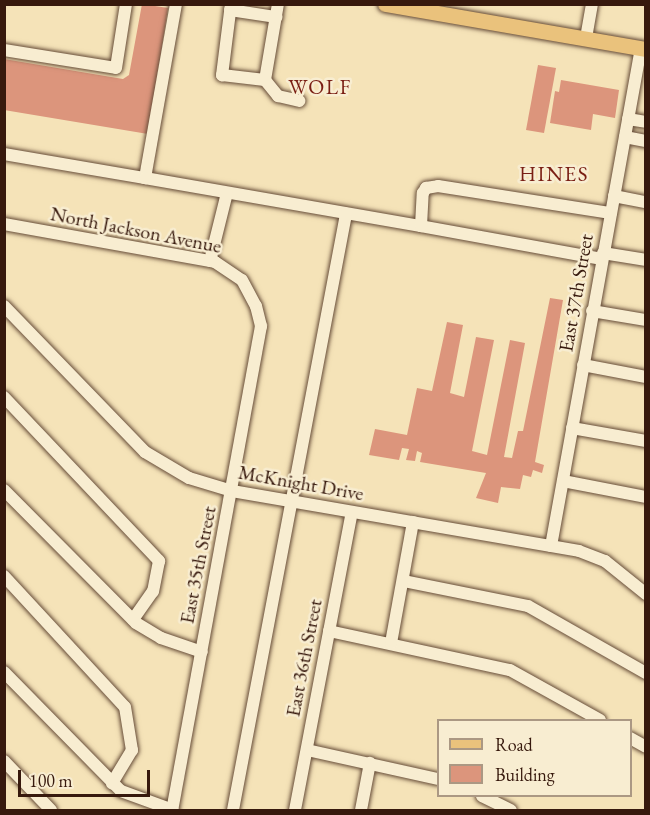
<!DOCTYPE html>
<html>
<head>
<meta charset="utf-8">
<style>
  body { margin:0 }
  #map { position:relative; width:650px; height:815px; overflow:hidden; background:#f5e3b8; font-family:"EB Garamond",serif }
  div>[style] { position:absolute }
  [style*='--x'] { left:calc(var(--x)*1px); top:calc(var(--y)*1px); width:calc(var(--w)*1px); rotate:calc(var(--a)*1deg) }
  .building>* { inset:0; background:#dc957c }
  .roads { filter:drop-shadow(0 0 2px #664c38) drop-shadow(0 0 2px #664c38) }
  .minor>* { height:12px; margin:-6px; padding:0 6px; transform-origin:6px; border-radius:6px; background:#f8edd1 }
  .major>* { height:15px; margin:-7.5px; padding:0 7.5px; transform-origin:7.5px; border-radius:7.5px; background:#eac27c }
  span { translate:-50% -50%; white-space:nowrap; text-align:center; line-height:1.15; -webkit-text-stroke:5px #f8edd1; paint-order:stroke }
  .street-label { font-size:20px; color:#37190d }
  .neighbourhood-label { font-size:21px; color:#7a1f14; letter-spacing:1.5px }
  .frame { position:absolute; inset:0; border:6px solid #37190d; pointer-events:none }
  .legend { position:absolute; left:437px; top:719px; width:195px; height:78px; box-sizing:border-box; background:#f8edd1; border:2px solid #ab9883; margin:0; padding:8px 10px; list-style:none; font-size:18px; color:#37190d }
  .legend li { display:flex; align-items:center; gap:12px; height:30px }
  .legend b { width:30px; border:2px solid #ab9883 }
  .scale { position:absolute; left:18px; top:770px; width:132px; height:27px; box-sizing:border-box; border:3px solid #37190d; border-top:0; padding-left:8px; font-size:18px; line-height:21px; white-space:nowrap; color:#37190d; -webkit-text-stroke:4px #f8edd1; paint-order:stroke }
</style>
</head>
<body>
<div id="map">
  <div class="building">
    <i style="clip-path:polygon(142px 4px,168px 8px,148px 134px,4px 110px,4px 59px,123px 79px,129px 75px)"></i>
    <i style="clip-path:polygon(538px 65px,556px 68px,544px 133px,526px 130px)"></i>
    <i style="clip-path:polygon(561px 80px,619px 90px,615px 118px,593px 114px,591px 130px,550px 123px,555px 91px,559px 92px)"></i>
    <i style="clip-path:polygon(550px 298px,563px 300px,535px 462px,544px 465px,542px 473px,533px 470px,531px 477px,523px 475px,520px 489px,501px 487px,498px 503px,476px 498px,486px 473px,420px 462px,422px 453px,417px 451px,415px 461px,406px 460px,409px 449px,402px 448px,399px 460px,369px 455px,375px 429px,407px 435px,417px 388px,432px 391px,447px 322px,463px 325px,450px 393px,464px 397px,476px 337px,494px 340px,472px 451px,487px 455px,510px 340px,525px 343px,504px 457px,512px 458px,518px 431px,523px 431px)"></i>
  </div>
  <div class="roads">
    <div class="minor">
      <i style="--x:231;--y:4;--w:72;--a:97.2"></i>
      <i style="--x:222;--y:75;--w:43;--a:6.6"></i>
      <i style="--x:265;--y:80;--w:77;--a:-80.3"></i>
      <i style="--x:230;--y:10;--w:47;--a:8.7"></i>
      <i style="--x:586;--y:38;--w:35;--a:-80"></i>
      <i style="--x:4;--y:50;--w:113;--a:9.1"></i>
      <i style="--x:116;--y:68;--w:65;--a:-81.1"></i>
      <i style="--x:265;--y:80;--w:21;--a:51"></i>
      <i style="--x:278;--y:96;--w:22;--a:13"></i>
      <i style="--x:628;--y:119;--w:18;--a:9"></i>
      <i style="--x:625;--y:137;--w:21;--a:11"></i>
      <i style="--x:4;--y:154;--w:143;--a:9.7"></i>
      <i style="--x:145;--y:178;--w:177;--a:-79.9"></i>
      <i style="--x:145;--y:178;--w:280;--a:9.9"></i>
      <i style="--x:614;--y:196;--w:33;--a:11"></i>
      <i style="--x:4;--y:224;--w:214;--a:10.2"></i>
      <i style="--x:215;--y:262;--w:32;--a:34"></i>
      <i style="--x:242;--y:280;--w:30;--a:62"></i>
      <i style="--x:256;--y:306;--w:21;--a:76"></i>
      <i style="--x:261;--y:326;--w:492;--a:100.4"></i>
      <i style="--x:603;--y:253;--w:44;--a:9.2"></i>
      <i style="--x:602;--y:259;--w:184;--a:-169.7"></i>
      <i style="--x:421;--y:226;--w:33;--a:-87"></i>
      <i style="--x:423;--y:193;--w:6;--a:-59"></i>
      <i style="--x:426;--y:188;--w:12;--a:-9"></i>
      <i style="--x:438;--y:186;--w:175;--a:8.9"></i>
      <i style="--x:210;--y:261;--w:70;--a:-76"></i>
      <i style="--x:4;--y:306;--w:203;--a:46"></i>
      <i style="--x:145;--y:452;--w:51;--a:30.6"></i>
      <i style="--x:189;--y:478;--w:45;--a:16.8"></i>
      <i style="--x:232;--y:491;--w:352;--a:9.8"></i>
      <i style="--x:579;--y:551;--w:28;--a:21"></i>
      <i style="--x:605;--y:561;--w:53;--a:38.8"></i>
      <i style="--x:592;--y:311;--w:55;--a:9.5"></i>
      <i style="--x:583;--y:365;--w:64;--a:10.8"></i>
      <i style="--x:4;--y:397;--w:226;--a:46.6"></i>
      <i style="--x:159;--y:561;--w:31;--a:101"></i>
      <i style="--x:153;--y:591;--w:35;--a:125"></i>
      <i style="--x:572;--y:428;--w:75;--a:10"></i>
      <i style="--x:563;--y:481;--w:85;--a:10.9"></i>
      <i style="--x:4;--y:490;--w:187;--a:45.2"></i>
      <i style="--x:136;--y:623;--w:29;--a:31"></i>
      <i style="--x:161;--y:638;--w:43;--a:18.9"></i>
      <i style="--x:551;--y:546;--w:506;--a:-79.76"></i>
      <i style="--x:4;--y:576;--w:178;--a:47.3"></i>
      <i style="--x:125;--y:707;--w:44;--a:80.8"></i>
      <i style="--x:132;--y:750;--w:39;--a:121"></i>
      <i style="--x:404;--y:581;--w:126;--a:11.4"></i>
      <i style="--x:528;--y:606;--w:136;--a:29.6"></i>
      <i style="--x:329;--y:631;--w:185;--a:12.2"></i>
      <i style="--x:510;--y:670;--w:103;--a:29.1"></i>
      <i style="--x:391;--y:643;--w:123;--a:-79.7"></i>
      <i style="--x:4;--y:672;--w:167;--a:45.5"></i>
      <i style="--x:121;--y:791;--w:55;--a:20.1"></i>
      <i style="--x:630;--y:738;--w:18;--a:29"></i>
      <i style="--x:307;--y:750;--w:134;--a:12.5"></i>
      <i style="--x:4;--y:761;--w:68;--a:46.2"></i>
      <i style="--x:482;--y:796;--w:32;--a:26"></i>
      <i style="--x:233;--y:810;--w:607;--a:-79.26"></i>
      <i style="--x:295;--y:810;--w:303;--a:-79.2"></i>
      <i style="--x:361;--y:810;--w:48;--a:-79.2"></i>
    </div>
    <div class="major">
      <i style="--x:385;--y:4;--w:265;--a:9.8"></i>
    </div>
  </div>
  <div class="street-label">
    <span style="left:136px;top:230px;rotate:11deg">North Jackson Avenue</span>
    <span style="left:576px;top:293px;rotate:-80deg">East 37th Street</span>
    <span style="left:301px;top:483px;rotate:10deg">McKnight Drive</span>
    <span style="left:198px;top:565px;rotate:-79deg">East 35th Street</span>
    <span style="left:304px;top:658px;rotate:-79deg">East 36th Street</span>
  </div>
  <div class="neighbourhood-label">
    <span style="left:320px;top:87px">WOLF</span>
    <span style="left:554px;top:174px">HINES</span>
  </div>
  <div class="frame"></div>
  <ul class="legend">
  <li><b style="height:8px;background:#eac27c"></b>Road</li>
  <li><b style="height:16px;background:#dc957c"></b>Building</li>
  </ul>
  <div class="scale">100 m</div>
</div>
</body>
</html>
